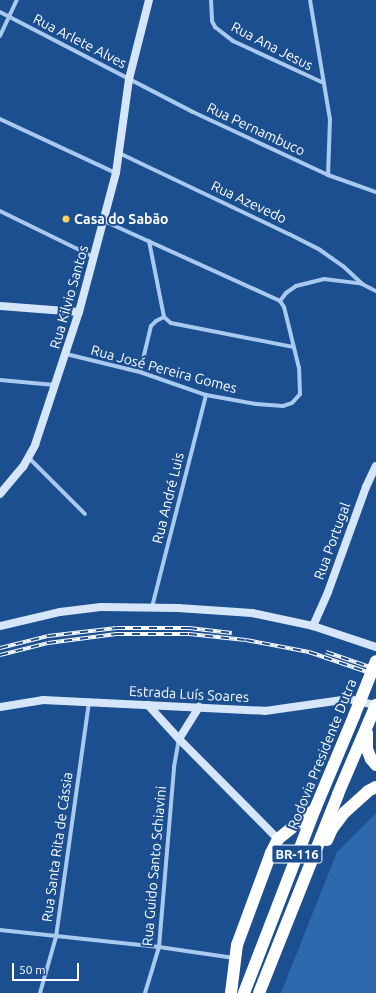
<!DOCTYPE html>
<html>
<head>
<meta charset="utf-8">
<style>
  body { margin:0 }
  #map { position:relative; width:376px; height:993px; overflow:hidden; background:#1b4f8f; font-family:Ubuntu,sans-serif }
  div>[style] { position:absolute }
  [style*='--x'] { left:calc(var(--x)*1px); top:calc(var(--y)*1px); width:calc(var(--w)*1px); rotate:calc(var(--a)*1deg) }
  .green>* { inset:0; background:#2e69ad }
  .street>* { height:4px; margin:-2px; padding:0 2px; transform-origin:2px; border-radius:2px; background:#a9c9ee }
  .secondary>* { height:8px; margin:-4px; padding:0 4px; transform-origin:4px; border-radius:4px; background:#d6e6fa }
  .highway>* { height:12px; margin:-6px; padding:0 6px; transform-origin:6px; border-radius:6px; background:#fff }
  .rail>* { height:4px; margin-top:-2px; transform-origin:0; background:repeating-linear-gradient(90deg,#1b4f8f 0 8px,#fff 0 16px); box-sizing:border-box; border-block:1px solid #fff }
  .highway-bridge>* { height:12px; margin:-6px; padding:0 6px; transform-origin:6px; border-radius:6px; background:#fff }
  .dots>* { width:11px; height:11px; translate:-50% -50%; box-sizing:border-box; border:2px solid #1b4f8f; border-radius:50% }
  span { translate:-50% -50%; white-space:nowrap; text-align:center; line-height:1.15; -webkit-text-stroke:4px #1b4f8f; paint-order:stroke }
  .shield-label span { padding:1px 3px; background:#1b4f8f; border:1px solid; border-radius:3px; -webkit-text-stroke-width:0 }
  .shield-label { font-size:13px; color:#fff; font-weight:700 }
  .street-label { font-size:14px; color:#fff }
  .poi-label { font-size:14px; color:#fff; font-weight:700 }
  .left { translate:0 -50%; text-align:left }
  .scale { position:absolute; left:12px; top:963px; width:67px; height:18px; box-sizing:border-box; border:2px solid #fff; border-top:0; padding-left:5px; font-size:12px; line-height:14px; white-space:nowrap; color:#fff; -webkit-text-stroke:3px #1b4f8f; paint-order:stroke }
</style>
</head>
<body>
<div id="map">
  <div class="green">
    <i style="clip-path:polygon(376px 813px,376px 993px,281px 993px,337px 852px)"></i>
  </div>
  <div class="street">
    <i style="--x:211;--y:0;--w:21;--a:87"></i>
    <i style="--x:212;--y:21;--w:7;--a:63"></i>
    <i style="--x:215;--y:27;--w:23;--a:38"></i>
    <i style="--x:233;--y:41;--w:100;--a:24.8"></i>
    <i style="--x:310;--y:0;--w:121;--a:80.5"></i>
    <i style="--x:330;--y:119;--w:56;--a:92"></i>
    <i style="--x:0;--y:12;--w:217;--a:27.4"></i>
    <i style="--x:193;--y:112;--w:149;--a:25"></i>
    <i style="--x:328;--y:175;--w:51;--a:19.5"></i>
    <i style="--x:0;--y:36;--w:40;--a:-65"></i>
    <i style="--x:0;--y:119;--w:128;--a:25"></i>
    <i style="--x:119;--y:153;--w:188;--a:25.5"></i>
    <i style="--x:289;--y:234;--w:35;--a:27"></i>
    <i style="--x:320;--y:250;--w:28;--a:35"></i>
    <i style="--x:343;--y:266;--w:26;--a:43"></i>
    <i style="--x:0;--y:211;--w:105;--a:26.1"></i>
    <i style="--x:104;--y:221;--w:193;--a:24.4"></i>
    <i style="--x:149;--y:241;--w:77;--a:78.8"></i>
    <i style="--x:280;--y:301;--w:10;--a:-53"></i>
    <i style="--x:286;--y:293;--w:12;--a:-35"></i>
    <i style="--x:296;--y:286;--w:29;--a:-14"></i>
    <i style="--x:324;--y:279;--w:38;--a:7"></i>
    <i style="--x:362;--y:284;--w:16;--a:27"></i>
    <i style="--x:164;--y:317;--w:9;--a:41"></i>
    <i style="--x:171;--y:323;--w:124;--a:11.1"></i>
    <i style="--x:66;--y:354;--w:76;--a:13.7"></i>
    <i style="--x:140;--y:372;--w:70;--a:19.2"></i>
    <i style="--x:206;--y:395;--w:51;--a:10.2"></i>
    <i style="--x:256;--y:404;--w:27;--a:4"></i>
    <i style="--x:283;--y:406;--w:9;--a:-18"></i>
    <i style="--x:292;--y:403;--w:12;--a:-48"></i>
    <i style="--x:300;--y:394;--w:26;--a:-92"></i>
    <i style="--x:299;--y:368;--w:63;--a:-103.8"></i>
    <i style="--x:284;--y:307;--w:7;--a:-124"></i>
    <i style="--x:140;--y:372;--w:47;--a:-76.6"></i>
    <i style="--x:151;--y:326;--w:7;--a:-45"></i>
    <i style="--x:156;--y:321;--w:9;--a:-27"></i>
    <i style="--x:0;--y:380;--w:55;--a:5.2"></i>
    <i style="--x:29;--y:458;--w:79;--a:45"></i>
    <i style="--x:152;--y:607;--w:219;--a:-75.7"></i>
    <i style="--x:0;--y:930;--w:160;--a:6.1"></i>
    <i style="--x:159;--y:947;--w:76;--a:8.3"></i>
    <i style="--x:40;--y:993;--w:58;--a:-74.1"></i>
    <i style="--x:56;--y:937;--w:237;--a:-82"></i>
    <i style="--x:145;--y:993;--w:48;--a:-73.1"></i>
    <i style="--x:159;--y:947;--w:181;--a:-85.2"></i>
    <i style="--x:174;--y:767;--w:28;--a:-80"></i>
  </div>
  <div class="secondary">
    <i style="--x:0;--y:306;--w:79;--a:4.3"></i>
    <i style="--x:0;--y:494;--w:35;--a:-50"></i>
    <i style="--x:23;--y:467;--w:25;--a:-61"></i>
    <i style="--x:35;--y:445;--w:140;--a:-71.7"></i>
    <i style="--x:79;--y:312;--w:144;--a:-75.1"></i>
    <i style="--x:116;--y:173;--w:95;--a:-82.1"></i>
    <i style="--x:129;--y:79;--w:81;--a:-75.8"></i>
    <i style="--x:0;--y:626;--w:62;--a:-13.1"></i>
    <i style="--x:60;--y:612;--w:41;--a:-7"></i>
    <i style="--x:101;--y:607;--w:77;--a:0.7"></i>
    <i style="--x:178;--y:608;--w:74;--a:3.9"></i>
    <i style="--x:252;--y:613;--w:62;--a:12"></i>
    <i style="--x:313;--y:626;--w:66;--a:18.4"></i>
    <i style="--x:313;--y:626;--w:37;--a:-66"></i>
    <i style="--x:328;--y:592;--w:112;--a:-70.1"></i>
    <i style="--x:366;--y:487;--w:23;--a:-65"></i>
    <i style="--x:148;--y:705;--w:46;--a:47.6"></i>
    <i style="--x:179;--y:739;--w:141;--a:45.3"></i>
    <i style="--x:0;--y:707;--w:44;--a:-9.2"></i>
    <i style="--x:43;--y:700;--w:222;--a:2.8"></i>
    <i style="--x:265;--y:711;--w:85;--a:-8.1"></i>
    <i style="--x:349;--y:699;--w:28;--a:13"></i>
    <i style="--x:179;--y:739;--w:38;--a:-58"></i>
  </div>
  <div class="highway">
    <i style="--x:367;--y:733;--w:16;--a:90"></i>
    <i style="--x:367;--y:749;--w:11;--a:68"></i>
    <i style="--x:371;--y:759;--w:8;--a:50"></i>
    <i style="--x:327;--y:840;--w:12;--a:-66"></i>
    <i style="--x:332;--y:829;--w:21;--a:-53"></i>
    <i style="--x:345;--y:812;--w:31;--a:-42"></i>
    <i style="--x:368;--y:791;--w:9;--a:-27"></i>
    <i style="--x:231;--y:993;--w:48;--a:-82.9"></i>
    <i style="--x:237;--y:945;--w:98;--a:-69.7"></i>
    <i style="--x:271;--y:853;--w:16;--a:-63"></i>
    <i style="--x:278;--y:839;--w:46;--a:-38.9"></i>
    <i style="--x:244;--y:993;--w:197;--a:-68.9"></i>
    <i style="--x:315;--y:809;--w:101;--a:-67.2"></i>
    <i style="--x:259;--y:993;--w:214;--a:-68.3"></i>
    <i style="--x:338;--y:794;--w:97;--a:-66.9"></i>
  </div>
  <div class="rail">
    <i style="--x:0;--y:648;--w:49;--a:-14"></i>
    <i style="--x:48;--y:636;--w:69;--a:-6.6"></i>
    <i style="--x:117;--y:628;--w:72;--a:0"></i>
    <i style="--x:189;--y:628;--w:43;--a:6.6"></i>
    <i style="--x:326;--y:652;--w:53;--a:18.8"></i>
    <i style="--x:0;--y:655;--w:49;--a:-14"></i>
    <i style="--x:48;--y:643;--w:69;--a:-7.5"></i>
    <i style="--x:116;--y:634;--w:73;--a:0"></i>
    <i style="--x:189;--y:634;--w:57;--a:6"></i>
    <i style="--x:246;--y:640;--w:64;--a:10.8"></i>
    <i style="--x:309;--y:652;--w:71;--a:18.9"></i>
  </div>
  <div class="highway-bridge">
    <i style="--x:354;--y:716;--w:59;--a:-68.2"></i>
  </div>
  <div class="dots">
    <i style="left:66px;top:219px;background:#ffd166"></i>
  </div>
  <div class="shield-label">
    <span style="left:297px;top:854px">BR-116</span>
  </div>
  <div class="street-label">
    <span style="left:80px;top:41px;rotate:27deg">Rua Arlete Alves</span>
    <span style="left:272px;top:46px;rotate:27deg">Rua Ana Jesus</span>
    <span style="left:256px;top:129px;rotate:25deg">Rua Pernambuco</span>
    <span style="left:249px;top:202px;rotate:25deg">Rua Azevedo</span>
    <span style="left:69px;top:297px;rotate:-74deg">Rua Kilvio Santos</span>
    <span style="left:164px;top:369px;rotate:15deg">Rua José Pereira Gomes</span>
    <span style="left:168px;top:498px;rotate:-76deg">Rua André Luis</span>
    <span style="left:332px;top:541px;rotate:-70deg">Rua Portugal</span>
    <span style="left:189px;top:694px;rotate:3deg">Estrada Luís Soares</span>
    <span style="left:322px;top:754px;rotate:-68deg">Rodovia Presidente Dutra</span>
    <span style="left:57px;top:847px;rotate:-82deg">Rua Santa Rita de Cássia</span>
    <span style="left:154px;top:866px;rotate:-85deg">Rua Guido Santo Schiavini</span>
  </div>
  <div class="poi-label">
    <span class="left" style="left:74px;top:219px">Casa do Sabão</span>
  </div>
  <div class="scale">50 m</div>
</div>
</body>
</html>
